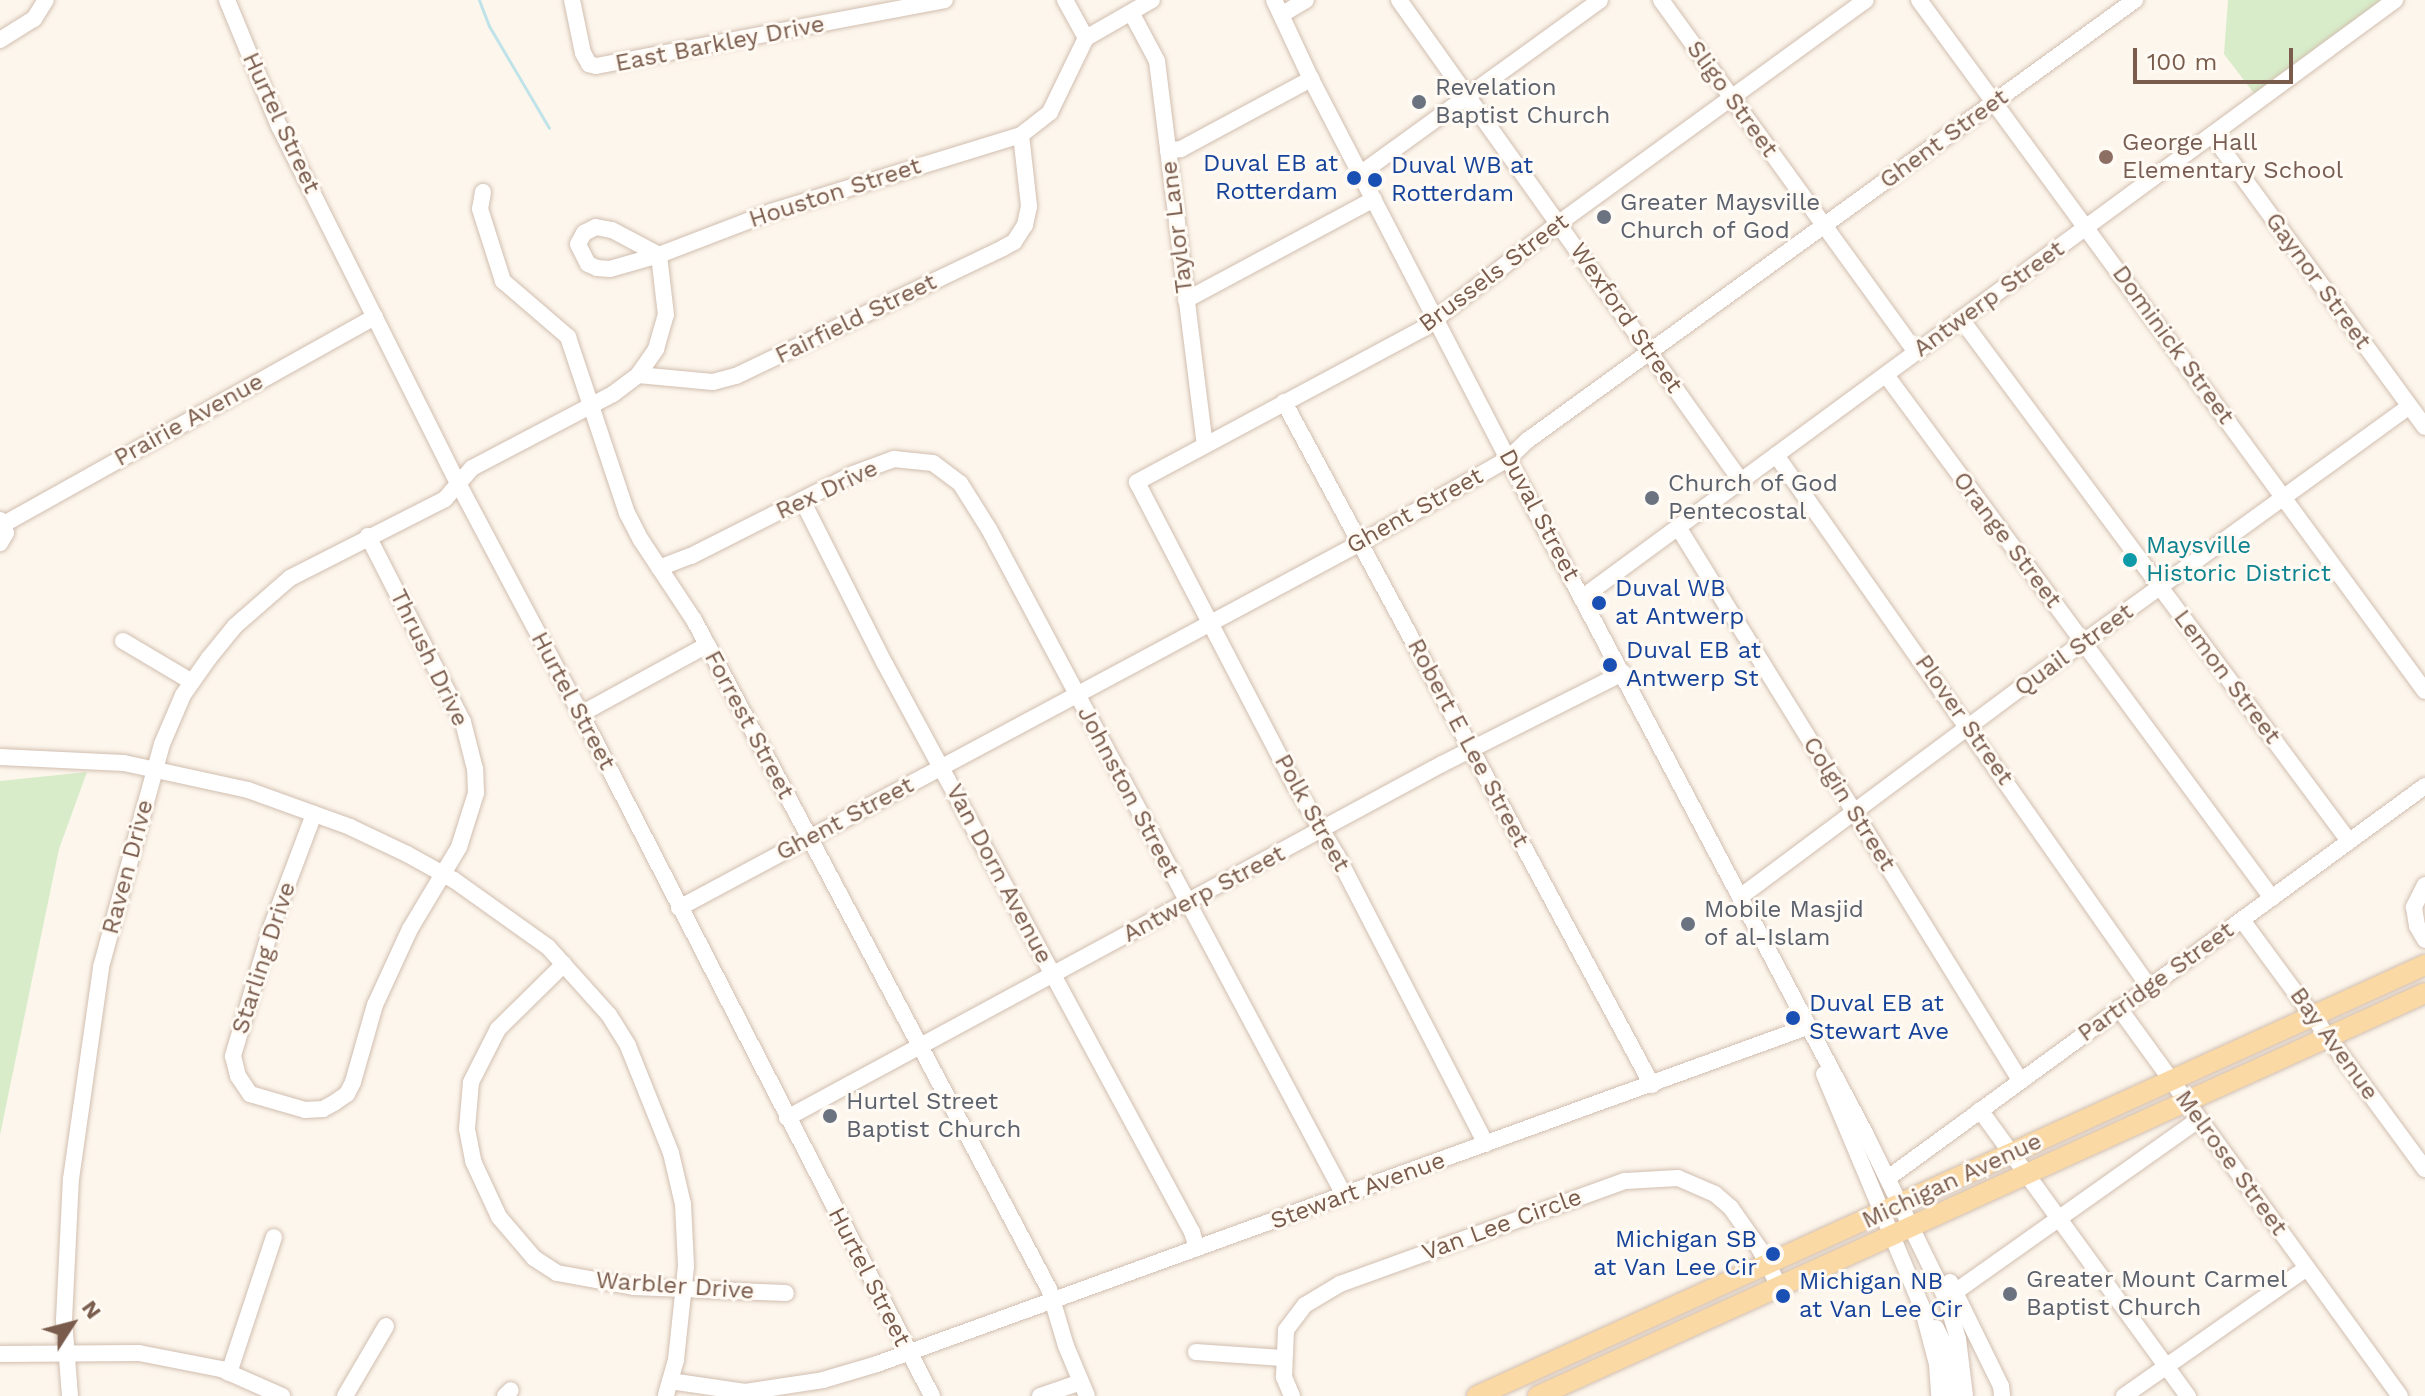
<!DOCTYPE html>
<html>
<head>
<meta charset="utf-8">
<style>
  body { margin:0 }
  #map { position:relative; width:2425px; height:1396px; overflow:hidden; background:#fdf6ec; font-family:"Work Sans",sans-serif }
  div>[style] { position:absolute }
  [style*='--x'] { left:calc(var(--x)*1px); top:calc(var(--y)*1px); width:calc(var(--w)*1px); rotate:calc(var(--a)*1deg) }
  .green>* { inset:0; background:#d8ecc9 }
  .stream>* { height:3px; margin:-1.5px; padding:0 1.5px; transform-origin:1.5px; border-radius:1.5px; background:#bfe3e8 }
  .roads { filter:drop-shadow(0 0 2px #d1beb0) drop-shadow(0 0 2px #d1beb0) }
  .minor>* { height:16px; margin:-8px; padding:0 8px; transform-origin:8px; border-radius:8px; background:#fff }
  .major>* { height:20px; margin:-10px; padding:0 10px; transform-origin:10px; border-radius:10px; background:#fbd9a5 }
  .dots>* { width:22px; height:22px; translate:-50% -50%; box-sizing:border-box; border:4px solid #fffaf3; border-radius:50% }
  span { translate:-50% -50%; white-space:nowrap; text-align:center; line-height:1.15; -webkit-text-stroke:6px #fffaf3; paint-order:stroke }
  .street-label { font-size:24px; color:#7a5c4d }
  .worship-label { font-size:24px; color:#5b616d }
  .left { translate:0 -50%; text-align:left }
  .education-label { font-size:24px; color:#785e54 }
  .transit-label { font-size:24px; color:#164399 }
  .right { translate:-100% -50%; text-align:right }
  .culture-label { font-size:24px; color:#0d838f }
  .north { position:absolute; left:32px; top:1284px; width:80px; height:80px; -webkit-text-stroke:6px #fffaf3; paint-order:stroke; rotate:54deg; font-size:22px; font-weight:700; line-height:32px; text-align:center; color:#7a5c4d }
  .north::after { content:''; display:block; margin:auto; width:28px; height:36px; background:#7a5c4d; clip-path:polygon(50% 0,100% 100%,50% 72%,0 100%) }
  .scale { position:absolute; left:2133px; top:48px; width:160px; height:36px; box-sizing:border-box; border:4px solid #7a5c4d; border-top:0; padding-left:10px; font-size:24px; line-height:28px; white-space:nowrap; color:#7a5c4d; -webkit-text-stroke:6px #fffaf3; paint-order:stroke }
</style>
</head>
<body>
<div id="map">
  <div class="green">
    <i style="clip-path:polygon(2228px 0,2395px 0,2259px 100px,2224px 54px)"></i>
    <i style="clip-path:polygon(87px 772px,59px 849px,0 1135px,0 781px)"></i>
  </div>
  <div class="stream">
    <i style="--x:479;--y:0;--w:28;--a:69"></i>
    <i style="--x:489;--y:26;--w:118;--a:59.5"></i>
  </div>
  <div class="roads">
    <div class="minor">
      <i style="--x:227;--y:0;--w:136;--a:67.6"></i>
      <i style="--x:279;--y:126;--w:399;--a:63.4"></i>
      <i style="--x:458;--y:483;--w:262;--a:62"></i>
      <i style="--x:581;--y:714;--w:767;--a:62.77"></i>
      <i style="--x:572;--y:0;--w:54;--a:78.3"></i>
      <i style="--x:583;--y:53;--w:13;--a:61"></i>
      <i style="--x:589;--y:64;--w:7;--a:16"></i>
      <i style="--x:596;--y:66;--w:355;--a:-10.7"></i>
      <i style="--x:1065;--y:0;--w:43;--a:61.1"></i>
      <i style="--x:1274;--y:0;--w:87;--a:64.9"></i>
      <i style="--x:1311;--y:79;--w:428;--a:62.6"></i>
      <i style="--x:1508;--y:459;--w:765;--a:62.09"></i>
      <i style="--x:1866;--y:1135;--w:182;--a:63.9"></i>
      <i style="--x:1946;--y:1298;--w:43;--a:73.7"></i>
      <i style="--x:1958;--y:1339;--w:57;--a:83"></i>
      <i style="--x:1399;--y:0;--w:590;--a:54.59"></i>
      <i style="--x:1661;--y:0;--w:435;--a:54.1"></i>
      <i style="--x:1919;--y:0;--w:856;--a:53.79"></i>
      <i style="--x:1132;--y:14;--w:53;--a:62"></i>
      <i style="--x:1157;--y:61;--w:387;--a:82.9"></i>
      <i style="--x:1281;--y:15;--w:29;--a:-31"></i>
      <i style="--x:1086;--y:38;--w:76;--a:-29.9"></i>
      <i style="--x:0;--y:40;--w:40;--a:-32"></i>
      <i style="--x:34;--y:19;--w:22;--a:-58"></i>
      <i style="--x:2212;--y:135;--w:361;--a:53.9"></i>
      <i style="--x:1168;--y:151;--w:13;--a:-9"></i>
      <i style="--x:1181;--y:149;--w:148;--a:-28.3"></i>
      <i style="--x:1360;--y:174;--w:296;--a:-35.9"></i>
      <i style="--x:483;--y:192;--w:17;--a:100"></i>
      <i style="--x:480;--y:209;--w:76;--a:72.3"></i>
      <i style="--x:503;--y:281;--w:86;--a:40.7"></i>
      <i style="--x:568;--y:337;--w:186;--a:71.5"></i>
      <i style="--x:627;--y:513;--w:30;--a:63"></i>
      <i style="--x:641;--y:540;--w:96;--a:56.5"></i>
      <i style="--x:694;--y:620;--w:757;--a:62.05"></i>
      <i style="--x:1049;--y:1289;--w:59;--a:73.4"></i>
      <i style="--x:1066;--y:1346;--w:54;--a:67.2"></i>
      <i style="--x:596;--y:227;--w:16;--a:11"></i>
      <i style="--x:612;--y:230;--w:53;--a:28"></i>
      <i style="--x:659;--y:255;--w:51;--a:164.1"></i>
      <i style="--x:610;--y:269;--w:13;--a:-176"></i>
      <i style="--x:597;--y:268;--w:10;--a:-156"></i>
      <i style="--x:588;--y:264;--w:22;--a:-117"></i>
      <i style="--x:578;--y:244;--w:13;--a:-61"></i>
      <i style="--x:584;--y:233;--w:13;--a:-27"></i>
      <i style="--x:1186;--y:300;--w:213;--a:-28.2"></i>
      <i style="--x:1961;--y:319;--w:650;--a:53.38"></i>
      <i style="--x:638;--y:375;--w:75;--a:5.3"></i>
      <i style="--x:713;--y:382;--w:24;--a:-15"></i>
      <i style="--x:736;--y:376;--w:296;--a:-25.6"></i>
      <i style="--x:1003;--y:248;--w:13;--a:-29"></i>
      <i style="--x:1014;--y:242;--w:20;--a:-57"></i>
      <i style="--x:1025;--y:225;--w:19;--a:-78"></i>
      <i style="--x:1029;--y:206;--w:71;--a:-96.4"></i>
      <i style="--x:1886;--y:375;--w:650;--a:53.57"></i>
      <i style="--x:1284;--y:402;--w:776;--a:61.68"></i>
      <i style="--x:1776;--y:455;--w:650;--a:54.96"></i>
      <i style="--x:802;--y:500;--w:184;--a:63.2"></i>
      <i style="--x:885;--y:664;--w:646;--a:61.61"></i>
      <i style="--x:1192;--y:1232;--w:17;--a:73"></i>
      <i style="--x:0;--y:520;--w:14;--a:65"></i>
      <i style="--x:6;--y:533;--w:12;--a:121"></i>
      <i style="--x:4;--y:524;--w:425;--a:-29.2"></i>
      <i style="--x:1678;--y:527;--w:650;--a:58.27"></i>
      <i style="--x:659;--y:568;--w:34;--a:-21"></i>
      <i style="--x:691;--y:556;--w:182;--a:-26.8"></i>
      <i style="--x:853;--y:474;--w:44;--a:-20.1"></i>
      <i style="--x:894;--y:459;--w:39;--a:6"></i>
      <i style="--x:933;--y:463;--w:34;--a:37"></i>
      <i style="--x:960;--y:483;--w:54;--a:57.8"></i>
      <i style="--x:989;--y:529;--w:755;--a:61.94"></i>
      <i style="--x:1583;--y:597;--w:1008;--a:-36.32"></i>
      <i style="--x:123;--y:641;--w:80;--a:30.7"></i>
      <i style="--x:581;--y:714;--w:144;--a:-28.7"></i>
      <i style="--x:0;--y:757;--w:124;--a:2.8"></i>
      <i style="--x:124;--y:763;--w:127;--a:12.3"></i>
      <i style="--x:248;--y:790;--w:109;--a:19.9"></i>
      <i style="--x:350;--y:827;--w:63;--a:25.3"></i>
      <i style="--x:407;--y:854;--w:54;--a:29"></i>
      <i style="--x:454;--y:880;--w:115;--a:35.5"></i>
      <i style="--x:548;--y:947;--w:91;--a:48.1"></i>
      <i style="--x:609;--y:1015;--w:36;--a:58"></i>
      <i style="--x:628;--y:1046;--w:115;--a:68.1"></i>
      <i style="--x:671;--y:1153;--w:52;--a:76.8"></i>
      <i style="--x:683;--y:1204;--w:62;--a:87.2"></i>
      <i style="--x:686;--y:1266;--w:95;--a:96.1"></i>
      <i style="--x:676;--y:1360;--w:37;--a:106"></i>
      <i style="--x:314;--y:814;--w:119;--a:110.7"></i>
      <i style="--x:272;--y:925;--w:137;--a:106.6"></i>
      <i style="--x:233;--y:1056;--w:21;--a:76"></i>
      <i style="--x:238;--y:1076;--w:22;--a:56"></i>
      <i style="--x:250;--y:1094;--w:57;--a:16.2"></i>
      <i style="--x:305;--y:1110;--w:18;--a:-3"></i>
      <i style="--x:323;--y:1109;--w:13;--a:-29"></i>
      <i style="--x:334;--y:1103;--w:16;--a:-35"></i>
      <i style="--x:347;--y:1094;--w:13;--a:-63"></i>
      <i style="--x:353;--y:1082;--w:80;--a:-74.1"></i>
      <i style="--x:375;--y:1005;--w:84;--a:-65.3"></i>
      <i style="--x:410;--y:929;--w:96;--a:-59.1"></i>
      <i style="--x:459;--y:847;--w:57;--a:-72.5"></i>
      <i style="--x:476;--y:793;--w:24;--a:-92"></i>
      <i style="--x:475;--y:769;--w:49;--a:-104.3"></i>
      <i style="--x:463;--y:722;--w:209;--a:-117.1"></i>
      <i style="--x:2425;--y:885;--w:25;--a:117"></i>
      <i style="--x:2414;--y:907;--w:19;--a:81"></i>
      <i style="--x:2417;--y:926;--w:16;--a:60"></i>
      <i style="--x:1740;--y:897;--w:380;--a:-36.7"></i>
      <i style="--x:2045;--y:670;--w:450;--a:-35.9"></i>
      <i style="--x:679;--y:908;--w:773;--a:-28.19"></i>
      <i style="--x:1360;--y:543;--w:170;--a:-29.6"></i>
      <i style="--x:1508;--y:459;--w:28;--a:-44"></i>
      <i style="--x:1528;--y:440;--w:750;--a:-35.94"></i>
      <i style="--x:2242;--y:920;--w:309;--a:53.7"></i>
      <i style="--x:564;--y:964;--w:93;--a:135.4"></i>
      <i style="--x:498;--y:1029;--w:59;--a:117"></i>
      <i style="--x:471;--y:1082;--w:47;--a:94.9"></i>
      <i style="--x:467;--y:1129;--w:33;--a:79"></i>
      <i style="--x:473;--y:1161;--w:62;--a:65.1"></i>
      <i style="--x:499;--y:1217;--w:54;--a:49.5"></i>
      <i style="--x:534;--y:1258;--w:27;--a:33"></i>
      <i style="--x:557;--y:1273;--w:78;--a:10.3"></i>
      <i style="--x:634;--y:1287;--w:152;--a:2.3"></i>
      <i style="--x:2119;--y:1008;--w:479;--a:54.1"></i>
      <i style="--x:1824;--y:1074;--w:253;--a:67.2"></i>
      <i style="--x:1922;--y:1307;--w:59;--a:75.3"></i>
      <i style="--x:1937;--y:1364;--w:32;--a:86"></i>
      <i style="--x:1980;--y:1110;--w:354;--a:54"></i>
      <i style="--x:787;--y:1118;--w:745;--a:-28.39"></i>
      <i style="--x:1442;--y:764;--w:203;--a:-26.7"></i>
      <i style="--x:1486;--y:1144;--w:326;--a:-117.3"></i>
      <i style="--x:1336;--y:854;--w:82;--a:-121"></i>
      <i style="--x:1294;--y:784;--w:340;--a:-117.5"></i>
      <i style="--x:1137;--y:482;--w:326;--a:-28.2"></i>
      <i style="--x:1424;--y:328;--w:171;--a:-37.9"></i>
      <i style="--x:1559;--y:223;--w:379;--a:-36"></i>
      <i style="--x:1888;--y:1178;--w:665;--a:-36.13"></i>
      <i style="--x:1950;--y:1282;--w:116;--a:63.9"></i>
      <i style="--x:2001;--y:1386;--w:10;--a:84"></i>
      <i style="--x:1955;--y:1292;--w:299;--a:-35.3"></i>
      <i style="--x:1936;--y:1328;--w:25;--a:64"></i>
      <i style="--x:1947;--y:1351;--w:45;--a:83.7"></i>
      <i style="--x:1196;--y:1352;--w:86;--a:4"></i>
      <i style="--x:0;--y:1354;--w:139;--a:-0.4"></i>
      <i style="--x:139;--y:1353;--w:84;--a:11"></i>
      <i style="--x:221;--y:1369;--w:67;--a:23.9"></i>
      <i style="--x:229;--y:1373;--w:143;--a:-71.7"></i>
      <i style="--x:670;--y:1381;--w:76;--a:8.3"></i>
      <i style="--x:745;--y:1392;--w:79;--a:-8.7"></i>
      <i style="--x:823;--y:1380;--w:56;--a:-16.5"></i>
      <i style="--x:877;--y:1364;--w:989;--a:-19.92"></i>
      <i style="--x:70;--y:1396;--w:76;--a:-94.5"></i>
      <i style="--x:64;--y:1320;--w:141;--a:-87.2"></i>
      <i style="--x:71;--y:1179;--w:214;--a:-81.9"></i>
      <i style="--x:101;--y:967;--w:231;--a:-74.7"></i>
      <i style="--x:162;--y:744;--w:53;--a:-66.8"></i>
      <i style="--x:183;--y:695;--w:45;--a:-54.9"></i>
      <i style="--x:209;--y:658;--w:41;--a:-50.9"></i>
      <i style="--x:235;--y:626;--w:73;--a:-41.1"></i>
      <i style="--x:290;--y:578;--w:174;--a:-27"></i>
      <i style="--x:445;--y:499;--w:41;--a:-48.9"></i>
      <i style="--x:472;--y:468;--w:159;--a:-27.7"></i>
      <i style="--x:613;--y:394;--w:31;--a:-37"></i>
      <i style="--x:638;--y:375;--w:32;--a:-55"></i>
      <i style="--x:656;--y:349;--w:35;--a:-74"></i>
      <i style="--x:666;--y:315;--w:60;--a:-96.7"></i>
      <i style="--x:659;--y:255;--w:120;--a:-21"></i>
      <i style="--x:771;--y:212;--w:262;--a:-17.1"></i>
      <i style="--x:1021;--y:135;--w:37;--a:-38"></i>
      <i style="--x:1050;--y:112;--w:82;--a:-64.1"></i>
      <i style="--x:345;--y:1396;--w:81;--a:-59.6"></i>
      <i style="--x:505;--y:1396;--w:8;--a:-45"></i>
      <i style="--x:1040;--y:1396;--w:43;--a:-18.9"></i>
      <i style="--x:1292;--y:1396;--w:21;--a:-113"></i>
      <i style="--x:1284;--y:1377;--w:47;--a:-87.6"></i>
      <i style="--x:1286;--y:1330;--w:31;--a:-53"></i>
      <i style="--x:1305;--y:1305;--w:41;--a:-31"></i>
      <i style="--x:1340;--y:1284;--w:303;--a:-19.9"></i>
      <i style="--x:1625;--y:1181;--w:53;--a:-3.2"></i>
      <i style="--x:1678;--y:1178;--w:40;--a:23.4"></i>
      <i style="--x:1715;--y:1194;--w:21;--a:41"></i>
      <i style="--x:1731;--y:1208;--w:49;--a:55"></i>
      <i style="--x:1759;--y:1248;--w:45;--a:62.3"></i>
      <i style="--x:2124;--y:1396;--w:223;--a:-35"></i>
    </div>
    <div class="major">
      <i style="--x:1477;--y:1396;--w:1041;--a:-24.45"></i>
      <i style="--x:1538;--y:1396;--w:974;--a:-24.43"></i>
    </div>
  </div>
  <div class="dots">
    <i style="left:1419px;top:102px;background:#6b7280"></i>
    <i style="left:2106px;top:157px;background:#8d6e63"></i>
    <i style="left:1354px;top:178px;background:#1a4fb4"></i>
    <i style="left:1375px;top:180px;background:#1a4fb4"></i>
    <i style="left:1604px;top:217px;background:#6b7280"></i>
    <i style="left:1652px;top:498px;background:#6b7280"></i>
    <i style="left:2130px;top:560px;background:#0f9aa8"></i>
    <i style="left:1599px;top:603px;background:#1a4fb4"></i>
    <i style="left:1610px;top:665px;background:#1a4fb4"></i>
    <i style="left:1688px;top:924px;background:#6b7280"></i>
    <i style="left:1793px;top:1018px;background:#1a4fb4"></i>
    <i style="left:830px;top:1116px;background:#6b7280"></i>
    <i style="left:1773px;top:1254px;background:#1a4fb4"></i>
    <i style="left:2010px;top:1294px;background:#6b7280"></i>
    <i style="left:1783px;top:1296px;background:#1a4fb4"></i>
  </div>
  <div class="street-label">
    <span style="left:720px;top:44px;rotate:-11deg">East Barkley Drive</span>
    <span style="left:1732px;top:99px;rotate:54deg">Sligo Street</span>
    <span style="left:281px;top:123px;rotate:65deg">Hurtel Street</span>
    <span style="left:1944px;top:139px;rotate:-36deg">Ghent Street</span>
    <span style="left:835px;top:193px;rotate:-18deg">Houston Street</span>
    <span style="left:1177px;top:227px;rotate:-97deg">Taylor Lane</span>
    <span style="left:1494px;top:273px;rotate:-37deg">Brussels Street</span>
    <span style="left:2318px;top:281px;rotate:54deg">Gaynor Street</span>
    <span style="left:1989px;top:299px;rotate:-36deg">Antwerp Street</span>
    <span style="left:1626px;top:318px;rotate:55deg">Wexford Street</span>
    <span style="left:856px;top:319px;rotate:-26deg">Fairfield Street</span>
    <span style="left:2173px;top:345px;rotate:54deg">Dominick Street</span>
    <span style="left:189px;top:420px;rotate:-29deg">Prairie Avenue</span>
    <span style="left:827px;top:490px;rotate:-25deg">Rex Drive</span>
    <span style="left:1415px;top:511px;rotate:-29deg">Ghent Street</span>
    <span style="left:1539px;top:515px;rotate:62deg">Duval Street</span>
    <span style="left:2007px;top:540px;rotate:53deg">Orange Street</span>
    <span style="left:2074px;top:650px;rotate:-36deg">Quail Street</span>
    <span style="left:429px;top:658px;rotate:64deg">Thrush Drive</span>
    <span style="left:2227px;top:677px;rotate:53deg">Lemon Street</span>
    <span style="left:573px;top:701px;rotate:62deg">Hurtel Street</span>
    <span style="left:1964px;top:720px;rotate:55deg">Plover Street</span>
    <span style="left:749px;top:725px;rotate:62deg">Forrest Street</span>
    <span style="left:1468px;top:743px;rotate:62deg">Robert E Lee Street</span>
    <span style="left:1128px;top:792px;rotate:62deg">Johnston Street</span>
    <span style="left:1849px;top:804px;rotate:58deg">Colgin Street</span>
    <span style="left:1312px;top:813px;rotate:61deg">Polk Street</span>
    <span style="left:845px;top:819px;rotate:-28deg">Ghent Street</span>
    <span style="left:128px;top:867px;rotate:-75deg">Raven Drive</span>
    <span style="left:999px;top:874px;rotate:62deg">Van Dorn Avenue</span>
    <span style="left:1204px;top:894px;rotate:-28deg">Antwerp Street</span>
    <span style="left:264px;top:958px;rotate:-72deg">Starling Drive</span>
    <span style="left:2156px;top:982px;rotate:-36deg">Partridge Street</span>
    <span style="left:2334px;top:1044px;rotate:54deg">Bay Avenue</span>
    <span style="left:2231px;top:1163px;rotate:54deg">Melrose Street</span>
    <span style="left:1952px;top:1181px;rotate:-25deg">Michigan Avenue</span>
    <span style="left:1358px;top:1191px;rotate:-20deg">Stewart Avenue</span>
    <span style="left:1502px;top:1225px;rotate:-20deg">Van Lee Circle</span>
    <span style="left:869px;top:1277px;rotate:63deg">Hurtel Street</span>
    <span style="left:675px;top:1286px;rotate:4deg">Warbler Drive</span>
  </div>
  <div class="worship-label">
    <span class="left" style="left:1435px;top:102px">Revelation<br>Baptist Church</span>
    <span class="left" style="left:1620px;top:217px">Greater Maysville<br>Church of God</span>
    <span class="left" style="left:1668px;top:498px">Church of God<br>Pentecostal</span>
    <span class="left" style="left:1704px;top:924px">Mobile Masjid<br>of al-Islam</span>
    <span class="left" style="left:846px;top:1116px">Hurtel Street<br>Baptist Church</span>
    <span class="left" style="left:2026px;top:1294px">Greater Mount Carmel<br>Baptist Church</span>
  </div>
  <div class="education-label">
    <span class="left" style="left:2122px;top:157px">George Hall<br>Elementary School</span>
  </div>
  <div class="transit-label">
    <span class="right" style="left:1338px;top:178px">Duval EB at<br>Rotterdam</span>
    <span class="left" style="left:1391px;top:180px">Duval WB at<br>Rotterdam</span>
    <span class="left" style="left:1615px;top:603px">Duval WB<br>at Antwerp</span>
    <span class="left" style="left:1626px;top:665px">Duval EB at<br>Antwerp St</span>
    <span class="left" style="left:1809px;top:1018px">Duval EB at<br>Stewart Ave</span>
    <span class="right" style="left:1757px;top:1254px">Michigan SB<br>at Van Lee Cir</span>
    <span class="left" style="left:1799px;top:1296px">Michigan NB<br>at Van Lee Cir</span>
  </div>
  <div class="culture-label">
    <span class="left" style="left:2146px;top:560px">Maysville<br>Historic District</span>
  </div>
  <div class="north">N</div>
  <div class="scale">100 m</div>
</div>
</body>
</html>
